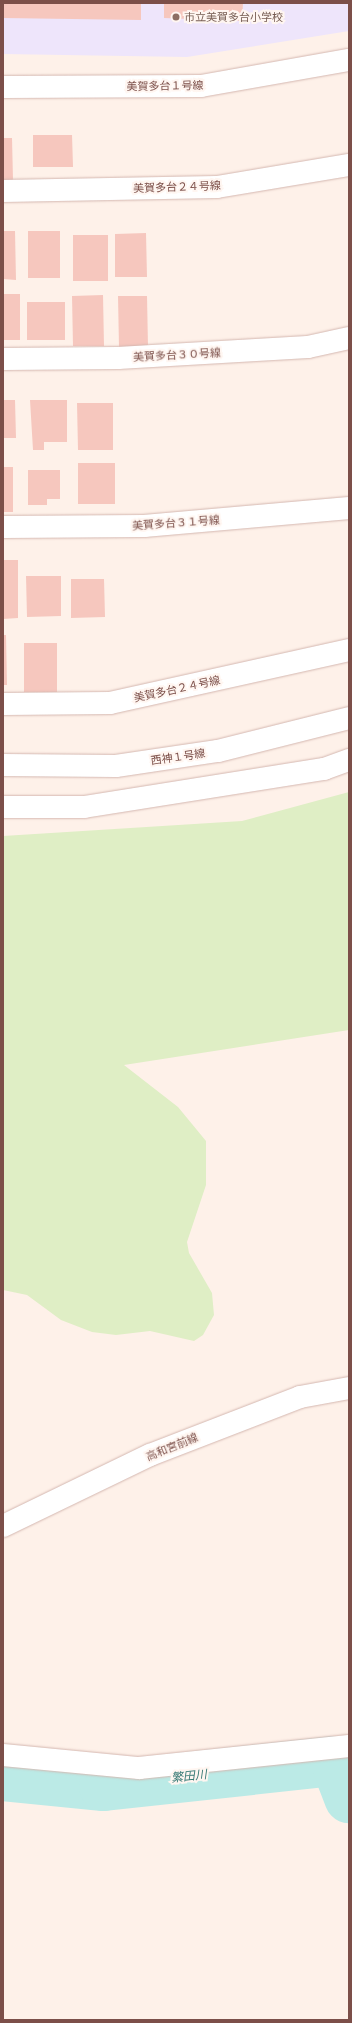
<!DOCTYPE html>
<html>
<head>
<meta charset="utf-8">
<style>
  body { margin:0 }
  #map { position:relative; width:352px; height:2023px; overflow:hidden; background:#fef1e9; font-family:"Space Grotesk","Noto Sans JP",sans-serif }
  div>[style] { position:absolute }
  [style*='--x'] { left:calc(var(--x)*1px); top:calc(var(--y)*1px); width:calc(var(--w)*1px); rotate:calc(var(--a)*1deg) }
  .education>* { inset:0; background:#eee5fb }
  .green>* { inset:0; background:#dfeec5 }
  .river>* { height:50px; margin:-25px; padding:0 25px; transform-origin:25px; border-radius:25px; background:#bbeae6 }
  .building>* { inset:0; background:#f6c7be }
  .roads { filter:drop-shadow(0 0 1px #d4b7b0) drop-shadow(0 0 1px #d4b7b0) }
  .minor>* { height:22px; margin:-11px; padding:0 11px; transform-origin:11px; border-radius:11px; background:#fff }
  .dots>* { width:11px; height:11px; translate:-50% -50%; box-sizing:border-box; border:2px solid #fff6f1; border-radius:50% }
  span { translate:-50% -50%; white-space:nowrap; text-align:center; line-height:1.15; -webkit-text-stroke:4px #fff6f1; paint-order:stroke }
  .education-label { font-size:11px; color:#785e54 }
  .left { translate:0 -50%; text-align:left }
  .street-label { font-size:11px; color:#7c4f49 }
  .water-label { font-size:12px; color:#387a75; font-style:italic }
  .frame { position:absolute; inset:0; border:4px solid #7c4f49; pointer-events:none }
</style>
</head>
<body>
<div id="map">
  <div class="education">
    <i style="clip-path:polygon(3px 3px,349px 3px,349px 31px,187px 57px,3px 54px)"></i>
  </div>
  <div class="green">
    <i style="clip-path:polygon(349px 792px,349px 1030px,124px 1065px,178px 1107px,206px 1141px,206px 1185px,187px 1242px,189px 1253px,212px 1293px,214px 1315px,203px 1335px,194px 1341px,150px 1331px,116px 1335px,92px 1332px,61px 1320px,27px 1295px,3px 1290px,3px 836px,242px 821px)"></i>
  </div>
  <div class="river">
    <i style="--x:3;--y:1776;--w:101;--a:5.7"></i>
    <i style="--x:104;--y:1786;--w:232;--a:-6.2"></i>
    <i style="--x:335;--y:1761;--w:40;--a:69"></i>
  </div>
  <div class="building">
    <i style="clip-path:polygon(3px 3px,141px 3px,141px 20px,3px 18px)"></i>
    <i style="clip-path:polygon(164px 3px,243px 3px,242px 21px,164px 18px)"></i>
    <i style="clip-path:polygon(33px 135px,72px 135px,73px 167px,33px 167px)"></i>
    <i style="clip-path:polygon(3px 138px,12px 138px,13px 180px,3px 180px)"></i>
    <i style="clip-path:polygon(3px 231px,15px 231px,16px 280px,3px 279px)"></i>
    <i style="clip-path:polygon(28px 231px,60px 231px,60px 278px,28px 278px)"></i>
    <i style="clip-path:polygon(146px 233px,147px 277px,115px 277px,115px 234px)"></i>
    <i style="clip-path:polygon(73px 235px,108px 235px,108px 281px,73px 281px)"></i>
    <i style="clip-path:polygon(3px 294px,20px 294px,20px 340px,3px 340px)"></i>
    <i style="clip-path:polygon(103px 295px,104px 346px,73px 346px,72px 296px)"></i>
    <i style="clip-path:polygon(118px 296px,147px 296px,148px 347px,119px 347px)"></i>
    <i style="clip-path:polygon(27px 302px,65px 302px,65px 340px,27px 340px)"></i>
    <i style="clip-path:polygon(3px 400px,15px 400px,16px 438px,3px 438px)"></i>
    <i style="clip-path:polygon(30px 400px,67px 400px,67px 442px,44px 442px,44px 450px,33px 450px)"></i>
    <i style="clip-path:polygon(77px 403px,113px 403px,113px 450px,78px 450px)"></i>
    <i style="clip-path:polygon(78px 463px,115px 463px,115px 504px,78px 504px)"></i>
    <i style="clip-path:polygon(3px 467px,13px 467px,13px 512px,3px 512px)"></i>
    <i style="clip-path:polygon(28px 470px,60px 470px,60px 499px,47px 499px,47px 505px,28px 505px)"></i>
    <i style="clip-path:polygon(3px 560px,18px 560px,18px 618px,3px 619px)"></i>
    <i style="clip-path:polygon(26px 576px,61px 576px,61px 616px,27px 617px)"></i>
    <i style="clip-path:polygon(71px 579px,104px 579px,105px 617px,71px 618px)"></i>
    <i style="clip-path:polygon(3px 635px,6px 635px,7px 685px,3px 685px)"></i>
    <i style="clip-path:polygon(24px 643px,57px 643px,57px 692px,24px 692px)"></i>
  </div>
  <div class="roads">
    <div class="minor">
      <i style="--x:3;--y:87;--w:198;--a:-0.3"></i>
      <i style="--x:201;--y:86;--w:150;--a:-10"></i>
      <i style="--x:3;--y:191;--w:214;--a:-1.1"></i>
      <i style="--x:217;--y:187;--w:134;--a:-9.5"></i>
      <i style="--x:3;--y:359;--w:115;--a:-0.5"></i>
      <i style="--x:118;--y:358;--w:190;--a:-3.3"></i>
      <i style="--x:308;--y:347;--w:42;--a:-12.4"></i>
      <i style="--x:3;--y:527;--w:141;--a:-0.4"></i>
      <i style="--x:144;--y:526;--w:206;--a:-5"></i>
      <i style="--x:3;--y:704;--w:107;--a:-0.5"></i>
      <i style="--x:110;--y:703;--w:245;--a:-12.5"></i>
      <i style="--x:3;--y:765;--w:113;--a:0.5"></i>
      <i style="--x:116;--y:766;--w:103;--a:-8.4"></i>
      <i style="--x:218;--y:751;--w:135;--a:-14.1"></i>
      <i style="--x:3;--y:807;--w:81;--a:0"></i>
      <i style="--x:84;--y:807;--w:243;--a:-9"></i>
      <i style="--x:324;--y:769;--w:27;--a:-20"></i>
      <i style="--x:3;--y:1526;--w:163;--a:-25.8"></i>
      <i style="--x:150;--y:1455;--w:161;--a:-21.1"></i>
      <i style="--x:300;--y:1397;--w:50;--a:-10.4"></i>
      <i style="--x:3;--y:1755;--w:137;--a:5.5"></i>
      <i style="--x:139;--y:1768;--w:211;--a:-6"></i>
    </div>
  </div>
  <div class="dots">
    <i style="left:176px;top:17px;background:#8d6e63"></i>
  </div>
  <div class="education-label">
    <span class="left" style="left:184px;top:17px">市立美賀多台小学校</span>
  </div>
  <div class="street-label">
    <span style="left:165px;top:86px;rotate:-1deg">美賀多台１号線</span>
    <span style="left:177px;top:187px;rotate:-2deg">美賀多台２４号線</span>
    <span style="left:177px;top:355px;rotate:-3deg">美賀多台３０号線</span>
    <span style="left:176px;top:523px;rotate:-4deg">美賀多台３１号線</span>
    <span style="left:177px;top:689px;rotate:-12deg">美賀多台２４号線</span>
    <span style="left:178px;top:757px;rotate:-8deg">西神１号線</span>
    <span style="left:172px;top:1447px;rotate:-22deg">高和宮前線</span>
  </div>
  <div class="water-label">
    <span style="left:189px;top:1777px;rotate:-6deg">繁田川</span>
  </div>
  <div class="frame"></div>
</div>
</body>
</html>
